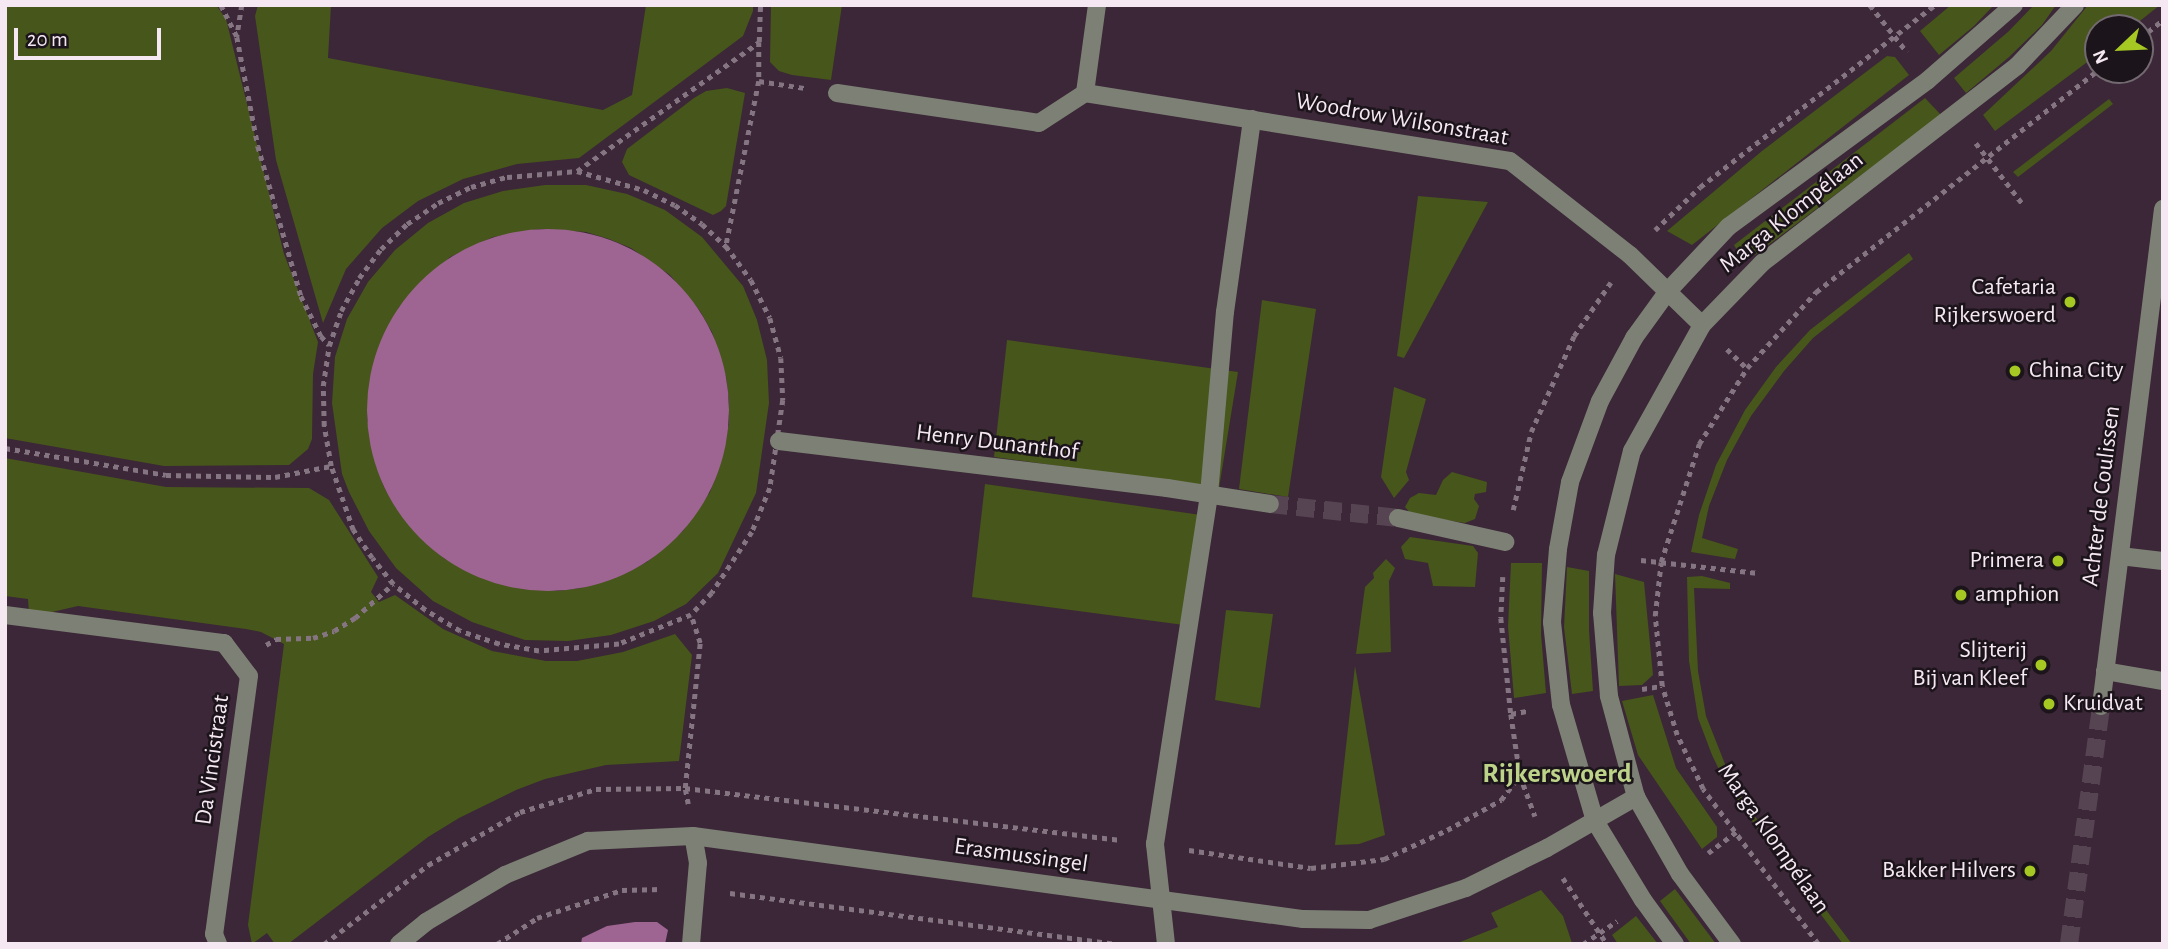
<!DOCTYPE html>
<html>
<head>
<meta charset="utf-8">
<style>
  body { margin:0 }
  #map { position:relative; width:2168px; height:949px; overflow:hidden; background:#3b2737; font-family:"Alegreya Sans",sans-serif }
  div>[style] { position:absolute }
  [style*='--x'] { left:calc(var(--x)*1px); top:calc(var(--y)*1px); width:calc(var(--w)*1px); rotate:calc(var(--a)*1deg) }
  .green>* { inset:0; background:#47561b }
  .water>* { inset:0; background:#9e6593 }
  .round { border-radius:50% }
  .minor-tunnel>* { height:18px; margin-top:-9px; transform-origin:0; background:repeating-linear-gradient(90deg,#574453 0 18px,transparent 0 27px) }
  .path>* { height:4.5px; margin-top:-2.25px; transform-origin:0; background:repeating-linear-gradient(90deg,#857481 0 5px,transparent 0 10px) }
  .minor>* { height:18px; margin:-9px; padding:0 9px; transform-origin:9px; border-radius:9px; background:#7d8175 }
  .dots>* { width:19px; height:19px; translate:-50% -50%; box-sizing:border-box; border:4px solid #1c141b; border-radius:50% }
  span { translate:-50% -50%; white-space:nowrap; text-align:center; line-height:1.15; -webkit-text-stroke:5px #1c141b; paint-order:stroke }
  .street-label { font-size:24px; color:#f5e8f2 }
  .poi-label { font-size:24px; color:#f5e8f2 }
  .right { translate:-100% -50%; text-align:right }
  .left { translate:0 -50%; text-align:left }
  .quarter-label { font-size:28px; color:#bdd389; font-weight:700 }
  .frame { position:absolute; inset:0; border:7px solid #f5e8f2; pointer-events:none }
  .north { position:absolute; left:2084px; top:14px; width:70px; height:70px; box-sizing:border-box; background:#1c141b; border:2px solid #736971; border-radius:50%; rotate:247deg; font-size:19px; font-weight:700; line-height:28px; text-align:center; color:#f5e8f2 }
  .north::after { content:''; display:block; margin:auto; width:24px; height:32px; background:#a5c823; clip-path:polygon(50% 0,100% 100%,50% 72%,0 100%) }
  .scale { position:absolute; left:14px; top:28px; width:147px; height:32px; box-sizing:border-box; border:4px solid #f5e8f2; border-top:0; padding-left:9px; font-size:21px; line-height:24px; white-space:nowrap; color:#f5e8f2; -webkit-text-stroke:5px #1c141b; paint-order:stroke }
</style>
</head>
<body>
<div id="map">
  <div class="green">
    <i style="clip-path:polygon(5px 5px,216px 5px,226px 19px,284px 254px,318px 342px,313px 374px,312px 439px,308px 449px,289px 465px,164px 466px,5px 438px)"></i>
    <i style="clip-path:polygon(258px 5px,331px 5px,328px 58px,603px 110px,632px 95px,646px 5px,753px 5px,753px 11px,743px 36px,579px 158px,517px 164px,463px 179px,418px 201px,382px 228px,346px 269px,323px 323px,276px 160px,255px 16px)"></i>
    <i style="clip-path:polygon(771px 5px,842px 5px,831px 80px,792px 75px,779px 71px,770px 62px)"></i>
    <i style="clip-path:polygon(1951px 5px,1994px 5px,1974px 26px,1939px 55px,1920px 31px)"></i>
    <i style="clip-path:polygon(2034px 5px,2056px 5px,2042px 25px,2009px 57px,1966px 93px,1954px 78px,2009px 31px)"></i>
    <i style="clip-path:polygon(2088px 5px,2160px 5px,2131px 28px,2098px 28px,2098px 54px,1995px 131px,1983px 115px,2051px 51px)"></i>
    <i style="clip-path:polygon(1887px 56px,1895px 57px,1909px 75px,1692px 245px,1667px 231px,1762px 151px)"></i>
    <i style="clip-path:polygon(727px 88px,745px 93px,726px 206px,721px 211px,713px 215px,629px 175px,622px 162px,627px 149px,694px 98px,706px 91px)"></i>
    <i style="clip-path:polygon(1925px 98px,1941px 115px,1755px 255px,1741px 257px,1734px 245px)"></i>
    <i style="clip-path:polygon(2109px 99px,2113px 104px,2018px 177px,2013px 172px)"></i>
    <i style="clip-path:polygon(evenodd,545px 185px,586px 185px,627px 194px,665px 210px,702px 237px,743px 286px,757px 320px,767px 360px,769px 403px,756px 493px,718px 573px,686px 604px,654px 621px,611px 635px,568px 641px,525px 640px,472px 622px,433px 601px,396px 568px,369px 531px,349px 492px,342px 474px,332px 403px,335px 357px,347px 319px,368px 282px,395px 250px,428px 223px,464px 203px,503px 191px,545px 185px,539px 229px,586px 232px,609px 239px,631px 248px,670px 275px,700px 311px,712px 332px,726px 377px,729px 401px,729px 424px,718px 471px,710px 492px,683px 531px,647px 562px,626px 573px,581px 588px,557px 591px,488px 580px,445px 559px,427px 544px,396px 508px,384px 487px,376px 465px,367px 418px,378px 349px,399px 307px,450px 257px,493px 237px,539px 229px)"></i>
    <i style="clip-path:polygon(1418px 196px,1488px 202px,1404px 358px,1397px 356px)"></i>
    <i style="clip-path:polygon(1909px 253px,1913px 259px,1813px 338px,1784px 371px,1751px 416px,1727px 460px,1709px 506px,1702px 538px,1738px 549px,1735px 559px,1691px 552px,1699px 515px,1716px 465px,1745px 410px,1776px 367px,1810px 330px)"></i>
    <i style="clip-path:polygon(1262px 300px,1316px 309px,1288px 497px,1239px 489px)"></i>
    <i style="clip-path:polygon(1007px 340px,1238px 372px,1219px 488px,994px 457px)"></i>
    <i style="clip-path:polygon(1394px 387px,1426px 399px,1406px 472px,1409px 480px,1394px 498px,1381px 477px)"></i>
    <i style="clip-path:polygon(5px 458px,166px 487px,309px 488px,329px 500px,378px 577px,371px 592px,379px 602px,395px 595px,443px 629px,492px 651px,546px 661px,577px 661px,623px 652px,675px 634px,692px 655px,679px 761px,606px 765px,545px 779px,516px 790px,459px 818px,428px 837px,288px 944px,275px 944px,267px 933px,252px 944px,248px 925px,284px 644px,261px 632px,246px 629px,78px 606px,52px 612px,29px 613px,28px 599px,5px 596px)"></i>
    <i style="clip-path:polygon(1452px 472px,1487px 482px,1486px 492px,1475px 494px,1474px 499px,1479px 506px,1475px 519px,1465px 523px,1412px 515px,1405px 507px,1410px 498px,1419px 493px,1436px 495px,1443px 480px)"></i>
    <i style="clip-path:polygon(985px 484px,1201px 515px,1184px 625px,972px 597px)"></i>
    <i style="clip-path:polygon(1410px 537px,1473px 546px,1478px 553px,1475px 587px,1433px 586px,1428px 563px,1405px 559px,1401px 547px)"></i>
    <i style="clip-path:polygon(1386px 559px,1395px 568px,1389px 581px,1391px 652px,1356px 654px,1365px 587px,1374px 578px,1373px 573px)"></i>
    <i style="clip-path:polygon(1511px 563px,1542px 563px,1541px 634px,1546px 693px,1514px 698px,1508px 626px)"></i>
    <i style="clip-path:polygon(1567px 567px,1589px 571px,1589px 630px,1593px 691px,1572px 694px,1564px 627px)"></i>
    <i style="clip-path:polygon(1615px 574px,1644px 582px,1653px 675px,1642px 685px,1619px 686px)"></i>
    <i style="clip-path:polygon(1702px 576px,1730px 583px,1730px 589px,1694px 588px,1698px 671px,1706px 716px,1725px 764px,1744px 802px,1852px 944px,1843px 944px,1798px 884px,1728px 788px,1712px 755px,1698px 718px,1689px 661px,1687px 577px)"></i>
    <i style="clip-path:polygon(1226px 610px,1273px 614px,1260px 708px,1215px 700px)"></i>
    <i style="clip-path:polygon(1355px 666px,1385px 835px,1359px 844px,1335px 845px)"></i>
    <i style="clip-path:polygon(1653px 695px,1676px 768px,1717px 827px,1717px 837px,1702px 849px,1638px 755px,1622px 701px)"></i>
    <i style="clip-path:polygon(1675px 889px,1716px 944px,1691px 944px,1660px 901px)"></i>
    <i style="clip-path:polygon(1541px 890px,1563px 916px,1572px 943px,1455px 944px,1498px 927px,1491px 913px)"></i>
    <i style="clip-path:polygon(1636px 916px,1658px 944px,1618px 944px,1612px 935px)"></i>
  </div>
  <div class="water">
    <i class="round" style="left:367px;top:229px;width:362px;height:362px"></i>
    <i style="clip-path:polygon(635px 922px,657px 922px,668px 930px,665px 944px,581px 944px,582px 938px,607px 926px)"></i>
  </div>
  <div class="minor-tunnel">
    <i style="--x:1270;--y:504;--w:129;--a:6.2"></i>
    <i style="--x:2069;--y:944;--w:240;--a:-82.3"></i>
  </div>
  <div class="path">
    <i style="--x:221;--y:5;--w:35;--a:63"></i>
    <i style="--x:242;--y:5;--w:32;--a:99"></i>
    <i style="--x:237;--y:37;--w:111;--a:79.1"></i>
    <i style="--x:258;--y:146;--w:156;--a:74"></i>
    <i style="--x:301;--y:296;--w:45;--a:63.4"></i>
    <i style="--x:321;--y:336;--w:12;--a:48"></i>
    <i style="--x:1870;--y:5;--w:60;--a:51.8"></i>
    <i style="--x:2140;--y:38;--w:29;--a:-38"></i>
    <i style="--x:759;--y:42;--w:37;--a:-88"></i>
    <i style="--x:759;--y:81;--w:47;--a:8.7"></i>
    <i style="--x:1976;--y:143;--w:76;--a:52.5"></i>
    <i style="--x:577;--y:171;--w:70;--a:15.8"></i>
    <i style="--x:644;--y:190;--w:34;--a:26"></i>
    <i style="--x:675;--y:205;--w:33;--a:35"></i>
    <i style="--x:702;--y:224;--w:33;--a:43"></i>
    <i style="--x:726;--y:246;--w:42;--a:53.7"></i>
    <i style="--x:751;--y:280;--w:42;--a:63.4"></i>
    <i style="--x:770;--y:318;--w:41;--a:74.6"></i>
    <i style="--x:781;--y:358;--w:42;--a:87.3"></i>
    <i style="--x:783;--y:400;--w:89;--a:98.4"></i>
    <i style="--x:770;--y:488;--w:48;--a:112.2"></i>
    <i style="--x:752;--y:532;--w:73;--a:123.3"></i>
    <i style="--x:712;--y:593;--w:30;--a:134"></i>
    <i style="--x:691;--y:615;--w:78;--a:158.1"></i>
    <i style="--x:619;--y:644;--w:80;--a:175"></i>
    <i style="--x:539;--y:651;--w:41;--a:-170.1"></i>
    <i style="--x:499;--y:644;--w:41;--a:-161.6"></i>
    <i style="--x:460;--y:631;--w:41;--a:-149"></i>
    <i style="--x:425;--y:610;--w:41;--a:-140.9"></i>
    <i style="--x:393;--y:584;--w:33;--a:-129"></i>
    <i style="--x:372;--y:558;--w:34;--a:-124"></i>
    <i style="--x:353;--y:530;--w:68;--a:-109"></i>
    <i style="--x:331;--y:466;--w:41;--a:-99.9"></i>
    <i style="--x:324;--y:426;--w:40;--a:-91.4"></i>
    <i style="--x:323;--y:386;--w:40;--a:-81.5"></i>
    <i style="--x:329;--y:346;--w:37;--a:-71"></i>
    <i style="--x:341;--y:311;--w:38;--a:-61"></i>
    <i style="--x:359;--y:278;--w:36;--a:-53"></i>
    <i style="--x:381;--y:249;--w:36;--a:-44"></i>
    <i style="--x:407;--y:224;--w:37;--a:-34"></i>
    <i style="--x:438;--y:203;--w:37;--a:-26"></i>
    <i style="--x:471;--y:187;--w:37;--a:-16"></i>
    <i style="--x:507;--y:177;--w:70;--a:-4.9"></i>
    <i style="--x:577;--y:171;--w:223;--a:-35.3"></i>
    <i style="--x:759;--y:42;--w:39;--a:90"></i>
    <i style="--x:759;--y:81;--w:168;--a:101.3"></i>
    <i style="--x:1655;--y:230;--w:62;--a:-43.7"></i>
    <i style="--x:1700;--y:187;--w:297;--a:-37.8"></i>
    <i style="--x:1727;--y:349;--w:28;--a:44"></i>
    <i style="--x:5;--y:448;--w:163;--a:9.5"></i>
    <i style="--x:166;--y:475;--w:109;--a:1.1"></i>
    <i style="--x:275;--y:477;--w:57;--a:-11.1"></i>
    <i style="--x:1513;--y:510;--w:80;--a:-77"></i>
    <i style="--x:1531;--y:432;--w:105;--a:-65.9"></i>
    <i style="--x:1574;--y:336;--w:65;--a:-55.6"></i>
    <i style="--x:1641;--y:560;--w:118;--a:6.3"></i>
    <i style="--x:1503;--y:577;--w:41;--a:92.8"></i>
    <i style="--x:1501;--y:618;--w:97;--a:84.1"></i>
    <i style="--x:1511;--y:714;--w:62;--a:81.6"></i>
    <i style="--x:1520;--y:775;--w:44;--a:69.9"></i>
    <i style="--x:266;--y:645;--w:12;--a:-31"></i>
    <i style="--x:276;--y:639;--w:37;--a:-2"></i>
    <i style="--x:313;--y:638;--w:22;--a:-18"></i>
    <i style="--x:334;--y:631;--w:25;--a:-32"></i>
    <i style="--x:355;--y:618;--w:51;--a:-41.8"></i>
    <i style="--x:1642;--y:689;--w:20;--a:-9"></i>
    <i style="--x:1511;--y:714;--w:16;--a:-11"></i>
    <i style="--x:688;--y:804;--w:16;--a:-101"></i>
    <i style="--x:685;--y:788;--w:146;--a:-84.1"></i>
    <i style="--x:700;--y:643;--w:29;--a:-108"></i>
    <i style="--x:1189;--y:850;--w:123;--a:8.4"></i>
    <i style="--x:1311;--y:868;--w:74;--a:-7"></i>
    <i style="--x:1384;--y:859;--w:69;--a:-24.7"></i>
    <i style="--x:1447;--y:830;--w:62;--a:-29.1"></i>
    <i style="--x:1501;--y:800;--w:31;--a:-53"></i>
    <i style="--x:1708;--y:853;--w:35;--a:-37"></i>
    <i style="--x:1563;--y:878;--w:79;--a:56.3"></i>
    <i style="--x:730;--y:893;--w:390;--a:7.5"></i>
    <i style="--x:324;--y:944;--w:131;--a:-37.2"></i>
    <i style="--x:428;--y:865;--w:106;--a:-29.9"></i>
    <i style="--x:520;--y:812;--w:79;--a:-16.8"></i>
    <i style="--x:596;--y:789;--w:89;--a:-0.6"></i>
    <i style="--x:685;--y:788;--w:439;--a:6.8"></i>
    <i style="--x:497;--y:944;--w:48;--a:-33"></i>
    <i style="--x:537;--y:918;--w:89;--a:-18.2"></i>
    <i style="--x:622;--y:890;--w:40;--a:-1.4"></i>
    <i style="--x:1583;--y:944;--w:41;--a:-34.1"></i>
    <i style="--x:1818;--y:944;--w:193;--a:-126.6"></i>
    <i style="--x:1703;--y:789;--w:60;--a:-115.7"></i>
    <i style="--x:1677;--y:735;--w:51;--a:-107"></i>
    <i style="--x:1662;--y:686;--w:70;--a:-95.7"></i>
    <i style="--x:1655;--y:616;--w:54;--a:-83.7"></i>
    <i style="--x:1661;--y:562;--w:124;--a:-72.1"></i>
    <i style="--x:1699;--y:444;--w:90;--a:-57.7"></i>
    <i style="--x:1747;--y:368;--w:103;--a:-47.8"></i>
    <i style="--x:1816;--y:292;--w:359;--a:-38.2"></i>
  </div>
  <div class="minor">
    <i style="--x:1097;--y:5;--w:89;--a:97.8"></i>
    <i style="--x:1085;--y:93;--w:430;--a:9.1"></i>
    <i style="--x:1510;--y:161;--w:152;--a:38.1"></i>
    <i style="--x:1630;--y:255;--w:100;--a:44.2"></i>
    <i style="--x:837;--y:93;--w:204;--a:8.4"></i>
    <i style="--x:1039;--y:123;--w:55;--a:-33.1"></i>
    <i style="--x:779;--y:441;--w:391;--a:6.9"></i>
    <i style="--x:1167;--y:488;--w:104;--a:8.8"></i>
    <i style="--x:1398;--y:518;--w:110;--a:12.6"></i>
    <i style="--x:2120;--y:556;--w:43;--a:6.6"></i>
    <i style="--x:5;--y:615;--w:221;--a:7.3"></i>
    <i style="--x:224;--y:643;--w:41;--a:52.9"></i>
    <i style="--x:249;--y:676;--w:260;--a:97.7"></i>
    <i style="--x:214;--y:934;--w:11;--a:68"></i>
    <i style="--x:2105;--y:671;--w:59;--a:9.8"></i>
    <i style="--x:2101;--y:706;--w:501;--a:-82.89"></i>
    <i style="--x:399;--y:944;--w:35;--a:-39"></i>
    <i style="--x:426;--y:922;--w:92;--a:-30.7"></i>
    <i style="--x:505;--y:875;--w:90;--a:-22.3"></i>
    <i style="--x:588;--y:841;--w:105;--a:-2.7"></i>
    <i style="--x:693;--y:836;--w:616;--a:7.75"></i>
    <i style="--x:1303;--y:919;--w:66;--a:0.9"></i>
    <i style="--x:1369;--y:920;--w:102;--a:-18.3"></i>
    <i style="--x:1466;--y:888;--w:90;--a:-26.3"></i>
    <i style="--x:1547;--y:848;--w:103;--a:-29.8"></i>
    <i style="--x:691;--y:944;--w:81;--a:-85.1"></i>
    <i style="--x:698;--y:863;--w:27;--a:-100"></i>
    <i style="--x:1166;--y:944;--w:101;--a:-96.3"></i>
    <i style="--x:1155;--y:844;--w:354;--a:-81.2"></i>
    <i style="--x:1209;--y:494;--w:183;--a:-85"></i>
    <i style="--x:1225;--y:312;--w:195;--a:-82"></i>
    <i style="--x:1675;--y:944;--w:54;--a:-126"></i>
    <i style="--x:1643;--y:900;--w:92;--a:-121.3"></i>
    <i style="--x:1595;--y:821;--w:121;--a:-106.3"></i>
    <i style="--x:1561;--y:705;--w:83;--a:-96.2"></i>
    <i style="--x:1552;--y:622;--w:73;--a:-85.3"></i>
    <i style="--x:1558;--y:549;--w:68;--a:-79.8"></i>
    <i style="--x:1570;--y:482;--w:86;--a:-69.7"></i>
    <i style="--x:1600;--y:401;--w:72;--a:-61.6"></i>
    <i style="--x:1634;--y:338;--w:58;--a:-54.1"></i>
    <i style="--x:1668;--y:291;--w:88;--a:-46.8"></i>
    <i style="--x:1728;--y:227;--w:248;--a:-36.3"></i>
    <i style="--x:1928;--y:80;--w:114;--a:-41.1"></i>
    <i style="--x:1732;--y:944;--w:87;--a:-126.6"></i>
    <i style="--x:1680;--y:874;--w:89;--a:-119.7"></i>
    <i style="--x:1636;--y:797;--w:105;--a:-105"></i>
    <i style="--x:1609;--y:696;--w:83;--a:-94.8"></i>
    <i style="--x:1602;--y:613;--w:58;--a:-86.1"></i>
    <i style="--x:1606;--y:555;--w:107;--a:-76"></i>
    <i style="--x:1632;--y:451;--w:144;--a:-60.9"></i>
    <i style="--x:1702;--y:325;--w:86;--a:-45.9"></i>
    <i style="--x:1762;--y:263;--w:322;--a:-37.7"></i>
    <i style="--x:2017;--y:66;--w:84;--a:-46.4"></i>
  </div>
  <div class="dots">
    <i style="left:2070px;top:302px;background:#a5c823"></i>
    <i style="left:2015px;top:371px;background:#a5c823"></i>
    <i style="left:2058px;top:561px;background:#a5c823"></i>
    <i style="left:1961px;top:595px;background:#a5c823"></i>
    <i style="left:2041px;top:665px;background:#a5c823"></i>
    <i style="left:2049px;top:704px;background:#a5c823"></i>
    <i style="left:2030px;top:871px;background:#a5c823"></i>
  </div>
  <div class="street-label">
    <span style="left:1402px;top:120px;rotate:10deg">Woodrow Wilsonstraat</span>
    <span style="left:1792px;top:213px;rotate:-39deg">Marga Klompélaan</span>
    <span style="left:997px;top:443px;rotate:7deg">Henry Dunanthof</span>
    <span style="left:2102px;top:496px;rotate:-83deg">Achter de Coulissen</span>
    <span style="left:213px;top:760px;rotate:-82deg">Da Vincistraat</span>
    <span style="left:1773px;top:839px;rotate:55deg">Marga Klompélaan</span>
    <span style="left:1021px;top:856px;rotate:8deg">Erasmussingel</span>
  </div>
  <div class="poi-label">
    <span class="right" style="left:2056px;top:302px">Cafetaria<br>Rijkerswoerd</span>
    <span class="left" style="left:2029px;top:371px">China City</span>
    <span class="right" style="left:2044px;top:561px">Primera</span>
    <span class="left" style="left:1975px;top:595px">amphion</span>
    <span class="right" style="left:2027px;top:665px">Slijterij<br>Bij van Kleef</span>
    <span class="left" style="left:2063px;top:704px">Kruidvat</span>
    <span class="right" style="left:2016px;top:871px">Bakker Hilvers</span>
  </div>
  <div class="quarter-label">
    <span style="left:1557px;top:774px">Rijkerswoerd</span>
  </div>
  <div class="frame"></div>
  <div class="north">N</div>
  <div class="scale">20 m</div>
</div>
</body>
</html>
